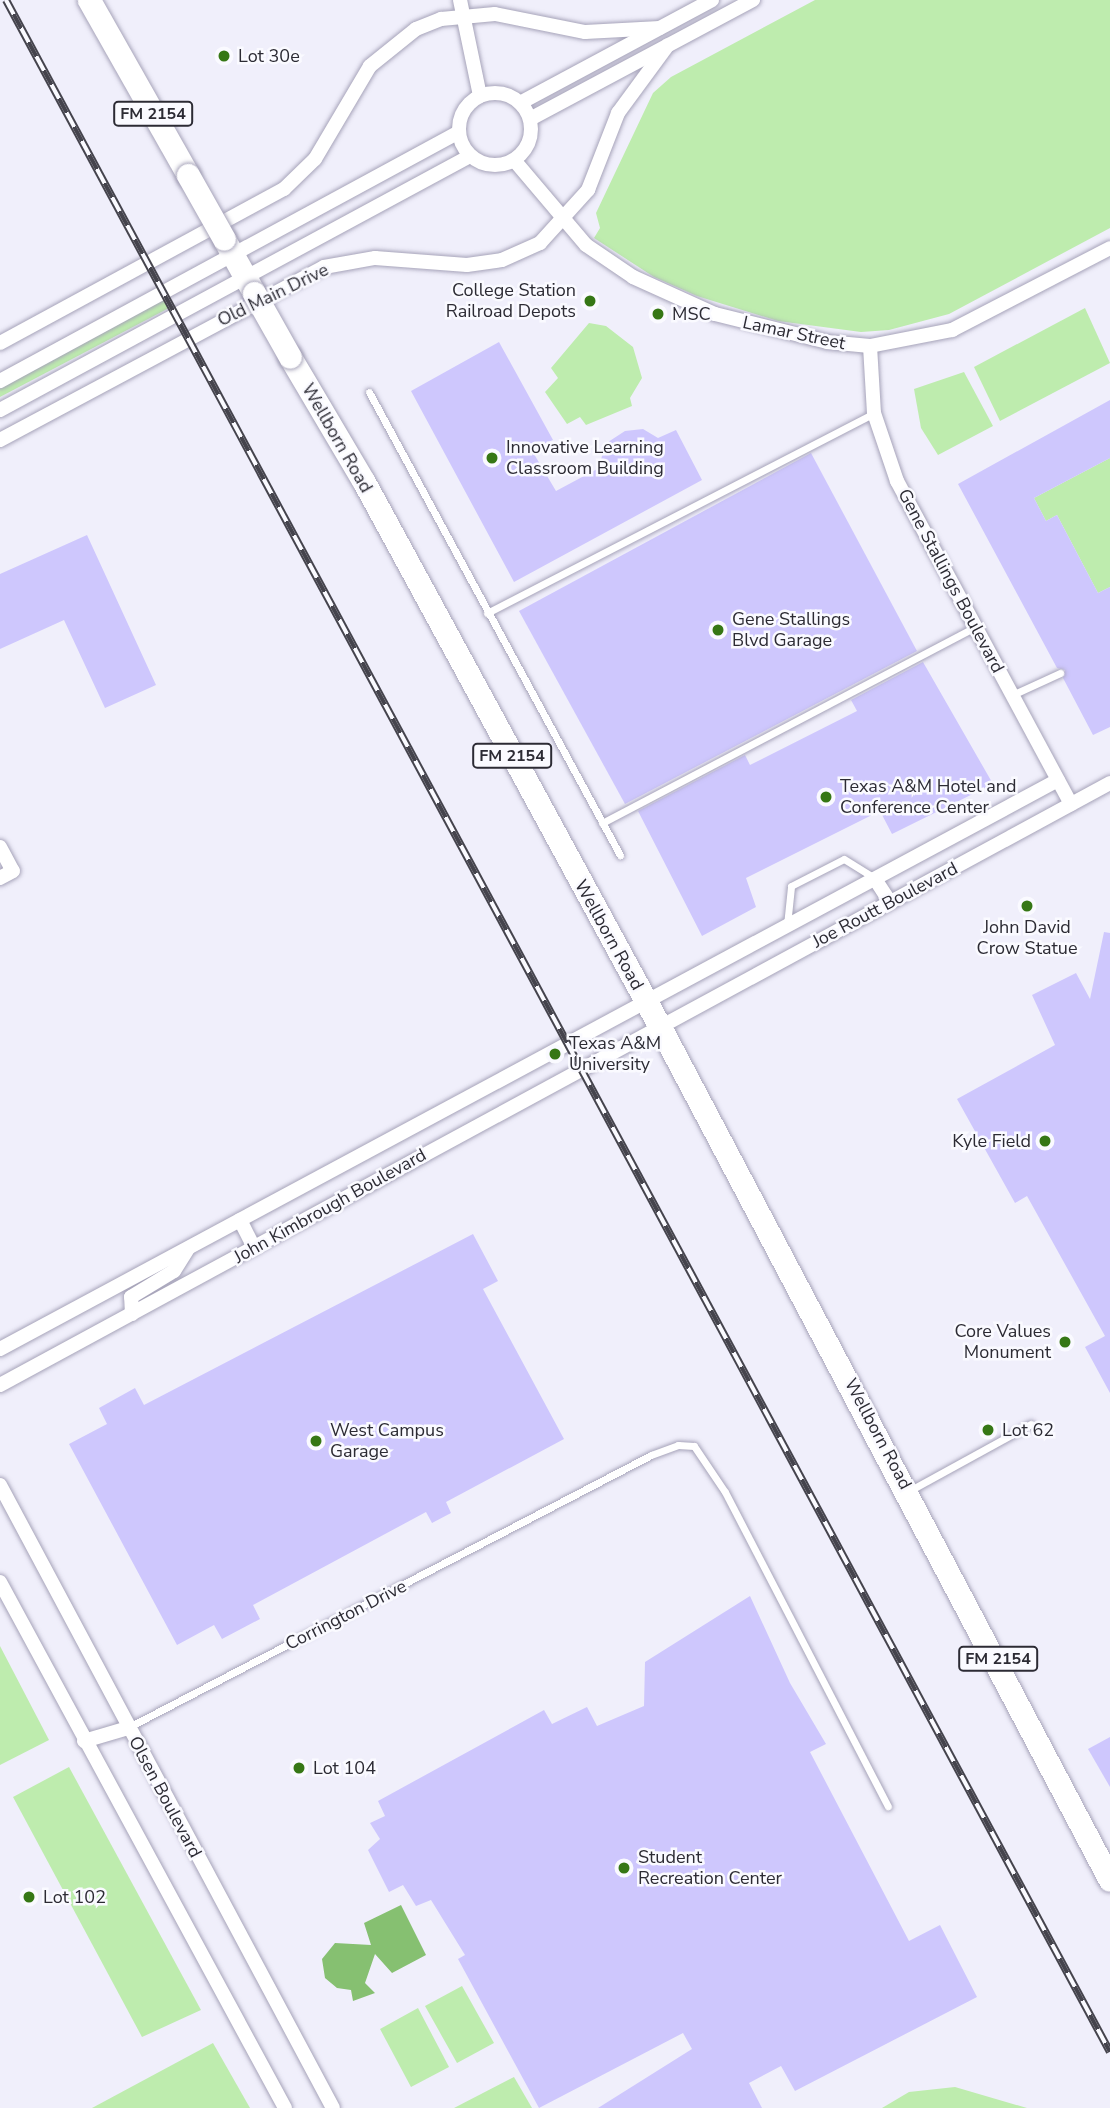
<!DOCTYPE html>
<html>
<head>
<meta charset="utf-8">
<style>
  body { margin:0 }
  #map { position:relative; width:1110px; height:2108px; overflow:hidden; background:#fafaff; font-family:"Nunito Sans",sans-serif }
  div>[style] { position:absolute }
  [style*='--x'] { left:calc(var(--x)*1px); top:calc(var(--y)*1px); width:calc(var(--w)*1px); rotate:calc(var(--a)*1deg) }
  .built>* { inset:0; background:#f0effb }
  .green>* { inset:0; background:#beecae }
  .water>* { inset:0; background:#86c071 }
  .building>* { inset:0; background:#cec7fd }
  .roads { filter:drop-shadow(0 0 2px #a6a3b9) drop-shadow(0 0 2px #a6a3b9) }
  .lane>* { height:7px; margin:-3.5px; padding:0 3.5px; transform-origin:3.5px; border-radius:3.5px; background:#fff }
  .street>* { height:14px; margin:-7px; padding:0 7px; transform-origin:7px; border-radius:7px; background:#fff }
  .street>.ring { margin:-7px; padding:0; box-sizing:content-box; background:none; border:14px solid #fff; border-radius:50% }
  .primary>* { height:23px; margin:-11.5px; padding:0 11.5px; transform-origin:11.5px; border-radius:11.5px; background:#fff }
  .rail>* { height:8px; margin-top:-4px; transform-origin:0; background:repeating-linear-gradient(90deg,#fafaff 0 16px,#45444d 0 32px); box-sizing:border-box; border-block:2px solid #45444d }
  .bridges { filter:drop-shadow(0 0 2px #a6a3b9) drop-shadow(0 0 2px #a6a3b9) }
  .primary-bridge>* { height:23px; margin:-11.5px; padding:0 11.5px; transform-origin:11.5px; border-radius:11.5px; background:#fff }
  .dots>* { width:19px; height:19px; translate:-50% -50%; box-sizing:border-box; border:4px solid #fafaff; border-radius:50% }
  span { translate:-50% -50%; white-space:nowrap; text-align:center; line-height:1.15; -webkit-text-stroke:5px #fafaff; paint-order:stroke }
  .shield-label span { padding:2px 5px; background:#fafaff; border:2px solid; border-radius:5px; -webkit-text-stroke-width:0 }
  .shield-label { font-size:16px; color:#2c2b34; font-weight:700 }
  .poi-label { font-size:18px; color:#2c2b34 }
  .left { translate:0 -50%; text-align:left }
  .right { translate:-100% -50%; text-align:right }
  .street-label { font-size:18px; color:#2c2b34 }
</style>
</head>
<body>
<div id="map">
  <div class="built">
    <i style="clip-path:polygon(0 0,1110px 0,1110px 2108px,0 2108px)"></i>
  </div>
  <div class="green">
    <i style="clip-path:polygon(815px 0,1110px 0,1110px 228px,949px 314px,889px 330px,861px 332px,778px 321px,697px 296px,654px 277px,594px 238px,600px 228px,596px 213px,653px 93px,671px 77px)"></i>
    <i style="clip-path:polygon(163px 298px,169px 308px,0 397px,0 389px,46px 361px)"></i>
    <i style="clip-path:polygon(1085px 308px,1110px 363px,1000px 421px,974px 367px)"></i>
    <i style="clip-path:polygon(589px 323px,606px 326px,633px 347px,642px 378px,630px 398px,632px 406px,586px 425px,580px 417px,567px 424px,545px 392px,558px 378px,551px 368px)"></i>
    <i style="clip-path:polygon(964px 372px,993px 426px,938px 455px,921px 428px,914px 389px)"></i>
    <i style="clip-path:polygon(1110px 458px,1110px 587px,1098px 593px,1057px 515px,1046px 521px,1034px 498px)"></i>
    <i style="clip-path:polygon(0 1646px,49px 1740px,0 1765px)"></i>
    <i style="clip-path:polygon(69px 1767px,201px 2010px,142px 2037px,13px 1797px)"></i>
    <i style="clip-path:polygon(462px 1986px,494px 2043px,457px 2063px,425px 2006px)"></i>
    <i style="clip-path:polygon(418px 2008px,449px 2067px,411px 2087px,380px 2029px)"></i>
    <i style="clip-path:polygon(213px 2043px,250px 2108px,92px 2108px)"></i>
    <i style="clip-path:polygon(514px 2077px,532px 2108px,454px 2108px)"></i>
    <i style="clip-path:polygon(955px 2087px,1027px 2108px,882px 2108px,909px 2092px)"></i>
  </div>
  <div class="water">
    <i style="clip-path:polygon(401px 1905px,426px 1955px,392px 1973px,375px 1954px,365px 1983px,375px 1993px,353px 2001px,351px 1990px,337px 1988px,325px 1978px,322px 1959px,335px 1943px,371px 1945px,364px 1923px)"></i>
  </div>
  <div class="building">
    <i style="clip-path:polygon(499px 342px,553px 440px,531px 449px,556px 491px,599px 468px,605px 444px,625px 431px,643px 429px,658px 438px,676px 430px,702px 480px,514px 582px,411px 391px)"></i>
    <i style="clip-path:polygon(1110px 400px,1110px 458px,1034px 498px,1046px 521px,1057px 515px,1098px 593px,1110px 587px,1110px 727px,1093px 735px,1063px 678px,1065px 670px,1057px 668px,958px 484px)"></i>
    <i style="clip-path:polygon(811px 453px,917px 651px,625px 804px,519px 611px)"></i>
    <i style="clip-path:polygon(87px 535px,156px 685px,105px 708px,64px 620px,0 649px,0 574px)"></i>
    <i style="clip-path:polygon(923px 662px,993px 784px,892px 834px,880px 811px,746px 878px,756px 907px,702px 936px,638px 811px,745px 755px,750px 765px,857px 711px,851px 700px)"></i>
    <i style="clip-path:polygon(1104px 932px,1110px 933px,1110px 1393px,1085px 1347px,1105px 1336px,1027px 1196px,1015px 1203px,957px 1099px,1055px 1045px,1032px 995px,1076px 973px,1090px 999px)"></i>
    <i style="clip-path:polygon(473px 1234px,498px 1281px,483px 1289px,564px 1439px,446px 1502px,451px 1513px,432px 1523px,426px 1512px,253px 1605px,260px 1619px,222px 1639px,214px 1625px,177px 1645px,69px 1444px,107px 1424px,99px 1408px,135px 1388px,144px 1405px)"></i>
    <i style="clip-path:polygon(750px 1596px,790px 1683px,826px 1744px,810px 1752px,909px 1941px,940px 1925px,977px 1997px,795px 2091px,781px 2066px,749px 2083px,762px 2108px,598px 2108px,692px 2049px,683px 2033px,539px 2108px,458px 1959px,465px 1955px,431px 1900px,416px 1906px,403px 1885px,389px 1892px,368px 1850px,380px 1839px,370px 1823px,385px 1816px,378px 1801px,544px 1710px,552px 1724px,587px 1707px,597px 1726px,644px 1706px,645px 1662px)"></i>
    <i style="clip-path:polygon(1110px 1737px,1110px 1787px,1088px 1749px)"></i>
  </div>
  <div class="roads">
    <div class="lane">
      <i style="--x:369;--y:392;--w:527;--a:61.54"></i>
      <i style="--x:487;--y:613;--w:436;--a:-27.3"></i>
      <i style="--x:1012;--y:695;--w:53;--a:-24.6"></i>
      <i style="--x:602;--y:823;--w:422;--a:-27.7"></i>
      <i style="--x:787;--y:925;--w:39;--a:-84"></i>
      <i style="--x:791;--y:886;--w:59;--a:-27"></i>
      <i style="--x:844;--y:859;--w:36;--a:32"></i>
      <i style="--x:909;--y:1491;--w:139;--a:-28.8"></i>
      <i style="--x:129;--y:1727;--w:589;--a:-27.52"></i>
      <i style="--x:651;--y:1455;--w:29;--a:-20"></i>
      <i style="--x:678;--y:1445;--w:16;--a:4"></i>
      <i style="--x:694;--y:1446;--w:55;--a:56"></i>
      <i style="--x:725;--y:1492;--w:354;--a:62.6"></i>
    </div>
    <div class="street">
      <i style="--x:460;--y:0;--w:98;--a:78.2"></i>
      <i class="ring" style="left:459px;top:93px;width:58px;height:58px"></i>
      <i style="--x:520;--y:103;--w:218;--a:-28.2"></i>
      <i style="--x:530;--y:119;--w:253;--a:-28.1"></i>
      <i style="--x:514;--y:160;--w:111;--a:49.7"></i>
      <i style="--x:586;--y:245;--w:57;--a:34.2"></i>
      <i style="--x:633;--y:277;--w:90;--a:24.3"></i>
      <i style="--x:715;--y:314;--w:115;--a:14"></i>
      <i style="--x:827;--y:342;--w:43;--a:5.3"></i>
      <i style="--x:870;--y:346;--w:84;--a:-11"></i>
      <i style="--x:952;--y:330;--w:178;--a:-27.4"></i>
      <i style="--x:0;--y:343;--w:323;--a:-28.5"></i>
      <i style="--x:284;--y:189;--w:43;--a:-44.1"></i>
      <i style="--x:315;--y:159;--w:108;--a:-59.4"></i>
      <i style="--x:370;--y:66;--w:59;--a:-38.8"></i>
      <i style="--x:416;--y:29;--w:27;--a:-22"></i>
      <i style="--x:441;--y:19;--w:54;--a:-5.3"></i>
      <i style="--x:495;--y:14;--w:92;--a:11.3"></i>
      <i style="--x:585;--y:32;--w:75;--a:-3.1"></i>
      <i style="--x:870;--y:346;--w:67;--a:86.6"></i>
      <i style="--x:874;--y:413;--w:72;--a:71.3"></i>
      <i style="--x:897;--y:481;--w:367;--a:61.7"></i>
      <i style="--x:0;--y:381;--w:522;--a:-28.48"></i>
      <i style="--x:0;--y:410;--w:534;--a:-28.39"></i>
      <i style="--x:0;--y:440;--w:367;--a:-28.1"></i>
      <i style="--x:324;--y:267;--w:52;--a:-10"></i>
      <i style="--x:375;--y:258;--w:92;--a:4.4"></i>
      <i style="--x:467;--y:265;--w:35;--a:-8"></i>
      <i style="--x:502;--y:260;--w:42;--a:-24.1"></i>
      <i style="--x:540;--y:243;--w:72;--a:-47.8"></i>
      <i style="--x:588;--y:190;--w:83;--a:-68.7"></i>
      <i style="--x:618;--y:113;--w:84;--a:-53.7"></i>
      <i style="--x:0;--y:847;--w:27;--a:62"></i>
      <i style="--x:13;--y:871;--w:15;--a:152"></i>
      <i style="--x:875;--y:879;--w:27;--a:57"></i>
      <i style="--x:240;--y:1220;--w:31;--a:63"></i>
      <i style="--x:132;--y:1314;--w:17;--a:-93"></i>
      <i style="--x:131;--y:1297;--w:50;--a:-31.2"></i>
      <i style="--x:174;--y:1271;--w:26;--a:-58"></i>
      <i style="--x:0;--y:1349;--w:1201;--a:-28.27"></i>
      <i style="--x:0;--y:1385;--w:1263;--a:-28.47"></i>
      <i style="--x:0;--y:1485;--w:706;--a:61.88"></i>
      <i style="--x:0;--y:1582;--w:598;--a:61.55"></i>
      <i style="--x:84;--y:1741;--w:46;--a:-16.5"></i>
    </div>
    <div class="primary">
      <i style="--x:89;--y:0;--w:201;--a:60.5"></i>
      <i style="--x:224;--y:239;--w:62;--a:60.9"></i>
      <i style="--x:290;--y:357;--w:145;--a:59.4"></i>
      <i style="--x:364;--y:482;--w:620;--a:61.49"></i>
      <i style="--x:660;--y:1027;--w:964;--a:62.19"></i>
    </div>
  </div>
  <div class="rail">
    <i style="--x:6;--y:0;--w:2330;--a:61.72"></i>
  </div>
  <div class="bridges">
    <div class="primary-bridge">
      <i style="--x:188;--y:175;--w:73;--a:60.6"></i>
      <i style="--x:254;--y:293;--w:73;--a:60.6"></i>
    </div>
  </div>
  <div class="dots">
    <i style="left:224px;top:56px;background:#367715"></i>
    <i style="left:590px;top:301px;background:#367715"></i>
    <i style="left:658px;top:314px;background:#367715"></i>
    <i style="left:492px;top:458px;background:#367715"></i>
    <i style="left:718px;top:630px;background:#367715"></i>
    <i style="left:826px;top:797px;background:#367715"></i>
    <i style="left:1027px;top:906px;background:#367715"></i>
    <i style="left:555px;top:1054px;background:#367715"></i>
    <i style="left:1045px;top:1141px;background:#367715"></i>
    <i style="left:1065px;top:1342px;background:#367715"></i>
    <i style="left:988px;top:1430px;background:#367715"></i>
    <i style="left:316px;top:1441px;background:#367715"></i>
    <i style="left:299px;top:1768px;background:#367715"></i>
    <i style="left:624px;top:1868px;background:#367715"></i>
    <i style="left:29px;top:1897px;background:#367715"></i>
  </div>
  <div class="shield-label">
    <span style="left:153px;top:114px">FM 2154</span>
    <span style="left:512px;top:756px">FM 2154</span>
    <span style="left:998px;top:1659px">FM 2154</span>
  </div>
  <div class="poi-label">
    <span class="left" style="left:238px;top:56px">Lot 30e</span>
    <span class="right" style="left:576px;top:301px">College Station<br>Railroad Depots</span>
    <span class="left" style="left:672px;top:314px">MSC</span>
    <span class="left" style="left:506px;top:458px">Innovative Learning<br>Classroom Building</span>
    <span class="left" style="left:732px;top:630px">Gene Stallings<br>Blvd Garage</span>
    <span class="left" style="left:840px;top:797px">Texas A&amp;M Hotel and<br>Conference Center</span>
    <span style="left:1027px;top:938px">John David<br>Crow Statue</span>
    <span class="left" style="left:569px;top:1054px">Texas A&amp;M<br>University</span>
    <span class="right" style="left:1031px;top:1141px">Kyle Field</span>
    <span class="right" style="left:1051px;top:1342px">Core Values<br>Monument</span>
    <span class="left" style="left:1002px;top:1430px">Lot 62</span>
    <span class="left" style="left:330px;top:1441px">West Campus<br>Garage</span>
    <span class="left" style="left:313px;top:1768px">Lot 104</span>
    <span class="left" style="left:638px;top:1868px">Student<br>Recreation Center</span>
    <span class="left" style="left:43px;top:1897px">Lot 102</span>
  </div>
  <div class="street-label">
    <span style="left:273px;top:295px;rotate:-26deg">Old Main Drive</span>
    <span style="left:794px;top:333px;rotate:12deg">Lamar Street</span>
    <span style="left:337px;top:438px;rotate:60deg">Wellborn Road</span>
    <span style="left:951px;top:581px;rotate:62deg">Gene Stallings Boulevard</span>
    <span style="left:885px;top:905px;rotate:-28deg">Joe Routt Boulevard</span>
    <span style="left:609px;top:935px;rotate:61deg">Wellborn Road</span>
    <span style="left:330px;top:1206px;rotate:-29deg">John Kimbrough Boulevard</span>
    <span style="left:878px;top:1434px;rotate:62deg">Wellborn Road</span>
    <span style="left:346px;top:1615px;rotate:-27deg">Corrington Drive</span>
    <span style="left:165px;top:1797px;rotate:62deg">Olsen Boulevard</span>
  </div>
</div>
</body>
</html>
